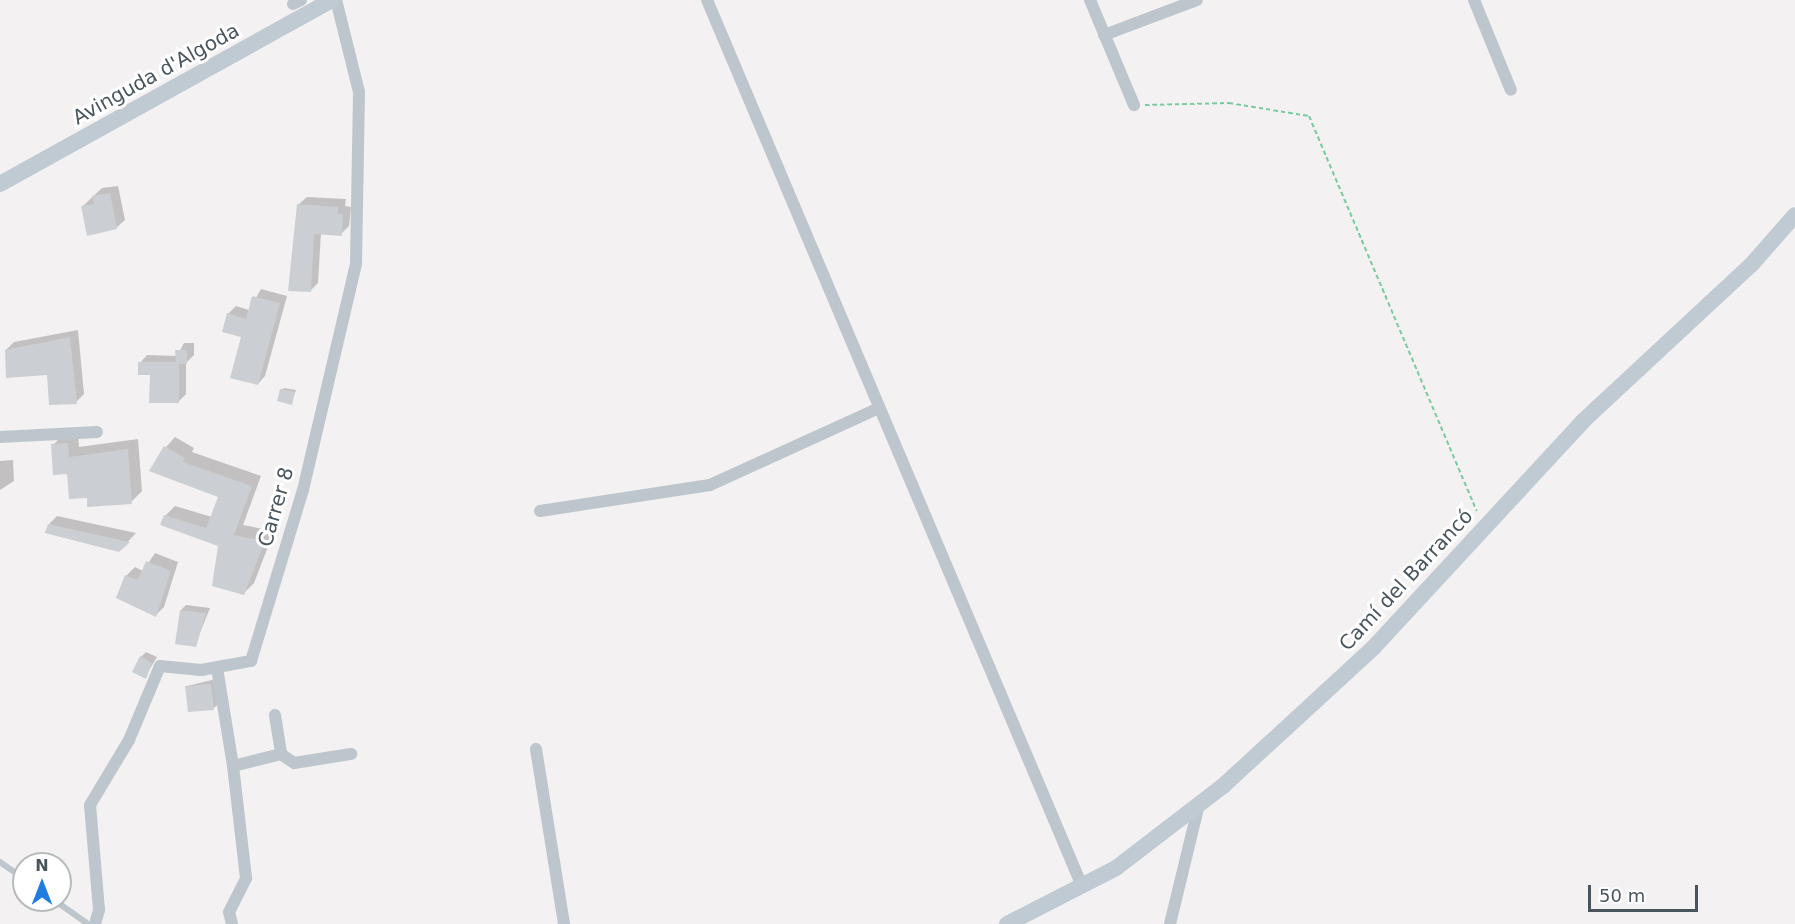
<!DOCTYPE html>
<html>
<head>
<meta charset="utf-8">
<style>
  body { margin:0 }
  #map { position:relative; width:1795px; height:924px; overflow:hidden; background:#f3f1f1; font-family:"DejaVu Sans",sans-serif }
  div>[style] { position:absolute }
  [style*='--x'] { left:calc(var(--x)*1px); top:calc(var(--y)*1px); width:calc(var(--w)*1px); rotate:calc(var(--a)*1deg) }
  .shadow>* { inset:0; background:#0003 }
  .building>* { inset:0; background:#cbced3 }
  .path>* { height:2px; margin-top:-1px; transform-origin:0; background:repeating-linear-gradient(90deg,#7acb9f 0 4.5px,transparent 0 7.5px) }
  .lane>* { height:6px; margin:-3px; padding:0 3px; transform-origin:3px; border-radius:3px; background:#bdc6cd }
  .street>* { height:12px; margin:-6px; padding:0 6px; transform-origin:6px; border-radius:6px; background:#bdc6cd }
  .secondary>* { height:16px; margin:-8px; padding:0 8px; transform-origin:8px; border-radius:8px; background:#bfcad3 }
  span { translate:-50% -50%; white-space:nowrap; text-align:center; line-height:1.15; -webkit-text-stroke:6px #fff; paint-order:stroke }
  .street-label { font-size:20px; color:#49555d }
  .north { position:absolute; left:12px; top:852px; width:60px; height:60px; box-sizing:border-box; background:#fff; border:2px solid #b6bbbe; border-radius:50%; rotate:0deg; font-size:16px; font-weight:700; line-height:24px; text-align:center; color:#49555d }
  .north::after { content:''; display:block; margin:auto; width:21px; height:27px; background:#207cde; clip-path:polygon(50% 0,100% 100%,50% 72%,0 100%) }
  .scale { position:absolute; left:1588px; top:885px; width:110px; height:27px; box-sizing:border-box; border:3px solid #49555d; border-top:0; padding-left:8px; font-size:18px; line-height:21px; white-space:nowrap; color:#49555d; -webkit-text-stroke:4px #fff; paint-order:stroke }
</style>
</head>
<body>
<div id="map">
  <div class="shadow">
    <i style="clip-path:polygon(118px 186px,125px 220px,116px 228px,83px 206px,102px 188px)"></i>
    <i style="clip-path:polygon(307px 197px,346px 199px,345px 206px,351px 207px,349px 226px,341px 234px,321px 233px,318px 283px,310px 291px,298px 205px)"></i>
    <i style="clip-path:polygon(261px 289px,287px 296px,265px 376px,258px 384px,243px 336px,228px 314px,236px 306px,249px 310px)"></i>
    <i style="clip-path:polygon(78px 330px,84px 394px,76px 402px,49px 373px,6px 350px,14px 342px)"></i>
    <i style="clip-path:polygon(184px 343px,194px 343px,194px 355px,186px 363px,186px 394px,178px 402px,140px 363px,147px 355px,177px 356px)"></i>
    <i style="clip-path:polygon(284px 388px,296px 390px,291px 403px,281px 390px)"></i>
    <i style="clip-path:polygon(78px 433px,79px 447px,138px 439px,142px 491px,131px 502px,88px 496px,69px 472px,53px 445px,64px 434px)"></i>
    <i style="clip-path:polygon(175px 437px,194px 448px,192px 452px,261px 476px,243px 525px,274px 531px,254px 583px,244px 593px,220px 545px,165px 516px,175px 506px,212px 517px,220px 496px,166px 447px)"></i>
    <i style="clip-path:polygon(13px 460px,14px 481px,0 490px,0 461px)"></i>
    <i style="clip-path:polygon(57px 516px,136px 533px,119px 551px,49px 524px)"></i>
    <i style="clip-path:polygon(155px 553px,178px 562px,164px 607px,156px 615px,118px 597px,127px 575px,135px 567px,143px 571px)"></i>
    <i style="clip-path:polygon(186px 605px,210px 608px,195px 645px,181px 610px)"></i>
    <i style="clip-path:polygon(146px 652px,157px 657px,145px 677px,141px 657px)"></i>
    <i style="clip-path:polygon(216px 679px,219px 703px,214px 708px,187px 686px)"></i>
  </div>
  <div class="building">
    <i style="clip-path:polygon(110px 193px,117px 229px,87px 236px,81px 206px,94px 204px,92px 196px)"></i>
    <i style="clip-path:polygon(297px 204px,338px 207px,338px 214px,343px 214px,342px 236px,314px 234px,311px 292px,288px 291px)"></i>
    <i style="clip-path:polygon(252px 296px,280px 303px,258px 385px,230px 378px,241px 337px,222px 332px,227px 313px,246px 319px)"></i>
    <i style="clip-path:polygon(70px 337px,77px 404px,49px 405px,47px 375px,6px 378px,5px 350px)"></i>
    <i style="clip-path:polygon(175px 350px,187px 350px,187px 364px,179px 364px,179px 403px,149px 403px,150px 375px,138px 375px,138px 362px,176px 362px)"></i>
    <i style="clip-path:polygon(280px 389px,295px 392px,292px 405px,277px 401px)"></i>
    <i style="clip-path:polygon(68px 443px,69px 457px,128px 449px,132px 504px,87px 507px,87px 498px,69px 499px,67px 474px,53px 475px,51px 444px)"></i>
    <i style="clip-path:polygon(164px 446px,185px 458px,183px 462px,252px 486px,234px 535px,265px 541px,244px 595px,212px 586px,218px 546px,160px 525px,164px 515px,206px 528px,218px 497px,149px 471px)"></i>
    <i style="clip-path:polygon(48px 524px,130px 542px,119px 552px,45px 533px)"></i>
    <i style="clip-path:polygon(146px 561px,171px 571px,156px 617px,116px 598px,125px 575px,138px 580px)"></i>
    <i style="clip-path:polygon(180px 610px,206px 613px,196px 647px,175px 644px)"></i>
    <i style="clip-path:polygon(140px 656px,152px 663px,146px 679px,132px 672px)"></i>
    <i style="clip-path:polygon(211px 684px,214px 710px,188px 712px,185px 686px)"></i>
  </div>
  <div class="path">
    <i style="--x:1145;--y:105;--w:84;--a:-1.4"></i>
    <i style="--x:1229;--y:103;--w:81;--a:9.2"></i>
    <i style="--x:1309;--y:116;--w:429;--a:67"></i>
  </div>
  <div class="lane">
    <i style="--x:0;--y:862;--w:29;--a:35"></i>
    <i style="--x:54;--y:900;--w:42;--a:35.2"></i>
  </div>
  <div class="street">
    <i style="--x:707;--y:0;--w:962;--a:67.06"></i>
    <i style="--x:1090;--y:0;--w:114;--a:67.3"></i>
    <i style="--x:1474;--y:0;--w:97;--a:67.7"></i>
    <i style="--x:293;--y:4;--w:9;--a:-27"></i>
    <i style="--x:1104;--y:35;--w:99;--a:-20.6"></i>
    <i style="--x:0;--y:437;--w:97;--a:-3"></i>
    <i style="--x:540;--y:511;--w:172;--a:-8.7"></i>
    <i style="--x:710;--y:485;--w:186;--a:-24.5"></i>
    <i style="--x:217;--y:668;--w:99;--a:80.7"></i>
    <i style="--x:275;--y:715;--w:39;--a:81"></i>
    <i style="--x:536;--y:749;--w:177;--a:80.9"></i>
    <i style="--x:95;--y:924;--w:15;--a:-74"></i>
    <i style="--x:99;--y:910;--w:105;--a:-94.9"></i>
    <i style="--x:90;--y:805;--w:76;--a:-59"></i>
    <i style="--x:129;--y:740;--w:80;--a:-67.3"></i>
    <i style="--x:160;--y:666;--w:41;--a:5.6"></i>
    <i style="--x:201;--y:670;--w:51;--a:-10.2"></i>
    <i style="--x:251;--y:661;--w:179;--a:-73.1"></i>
    <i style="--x:303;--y:490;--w:232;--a:-76.8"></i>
    <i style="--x:356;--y:264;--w:172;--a:-89"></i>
    <i style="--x:359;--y:92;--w:95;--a:-104"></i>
    <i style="--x:232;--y:924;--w:12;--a:-104"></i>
    <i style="--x:229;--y:912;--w:38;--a:-63"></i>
    <i style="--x:246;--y:878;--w:113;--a:-96.6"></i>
    <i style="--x:233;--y:766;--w:49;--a:-14"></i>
    <i style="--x:281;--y:754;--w:16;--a:35"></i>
    <i style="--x:294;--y:763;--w:58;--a:-9"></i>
    <i style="--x:1170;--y:924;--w:119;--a:-76.4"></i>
  </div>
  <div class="secondary">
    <i style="--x:0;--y:184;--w:380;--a:-29"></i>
    <i style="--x:1007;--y:924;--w:123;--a:-27.2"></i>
    <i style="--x:1116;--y:868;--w:135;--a:-37.5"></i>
    <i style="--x:1223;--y:786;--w:205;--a:-42.6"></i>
    <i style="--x:1374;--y:647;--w:308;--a:-47.2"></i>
    <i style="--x:1583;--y:421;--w:231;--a:-42.9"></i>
    <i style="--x:1752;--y:264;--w:65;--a:-48.7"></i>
  </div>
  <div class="street-label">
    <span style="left:156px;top:74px;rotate:-29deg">Avinguda d'Algoda</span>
    <span style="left:276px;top:507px;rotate:-74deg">Carrer 8</span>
    <span style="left:1406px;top:580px;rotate:-47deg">Camí del Barrancó</span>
  </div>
  <div class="north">N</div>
  <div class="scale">50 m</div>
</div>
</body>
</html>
